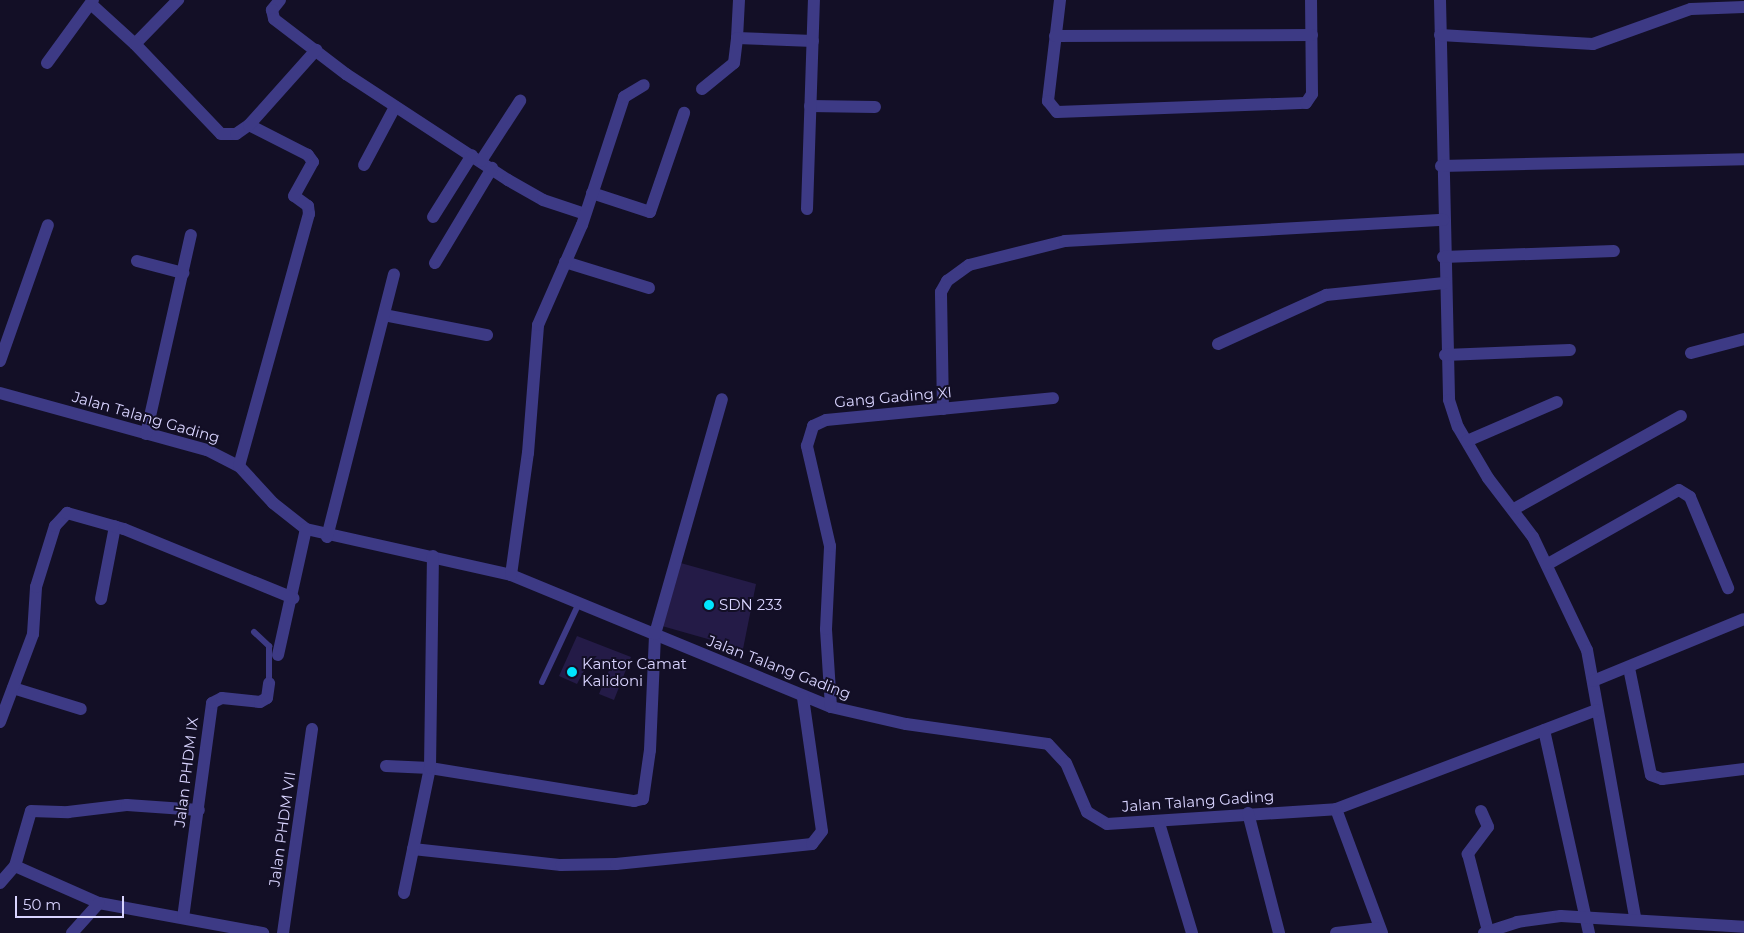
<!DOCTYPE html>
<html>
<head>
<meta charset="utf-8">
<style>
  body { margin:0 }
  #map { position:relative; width:1744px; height:933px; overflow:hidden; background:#130f26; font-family:Montserrat,sans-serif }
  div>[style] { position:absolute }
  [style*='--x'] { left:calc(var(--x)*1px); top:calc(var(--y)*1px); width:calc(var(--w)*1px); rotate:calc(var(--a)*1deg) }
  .building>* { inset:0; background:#241b47 }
  .lane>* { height:6px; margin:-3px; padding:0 3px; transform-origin:3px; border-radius:3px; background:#3d3a85 }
  .street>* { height:12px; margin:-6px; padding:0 6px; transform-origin:6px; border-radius:6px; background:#3d3a85 }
  .dots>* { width:14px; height:14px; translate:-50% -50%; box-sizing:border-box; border:2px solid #130f26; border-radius:50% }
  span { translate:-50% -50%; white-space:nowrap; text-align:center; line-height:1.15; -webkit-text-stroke:4px #130f26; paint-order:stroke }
  .street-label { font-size:15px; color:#d9d4ff }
  .poi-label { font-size:15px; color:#d9d4ff }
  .left { translate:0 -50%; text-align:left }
  .scale { position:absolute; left:15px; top:896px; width:109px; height:22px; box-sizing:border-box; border:2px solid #d9d4ff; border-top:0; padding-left:6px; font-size:15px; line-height:18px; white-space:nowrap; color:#d9d4ff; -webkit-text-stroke:4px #130f26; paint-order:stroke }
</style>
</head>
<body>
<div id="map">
  <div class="building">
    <i style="clip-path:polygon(677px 562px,756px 584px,743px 649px,662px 626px)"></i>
    <i style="clip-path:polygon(577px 636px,631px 657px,614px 700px,599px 694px,610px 668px,590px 659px,577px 684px,559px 676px)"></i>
  </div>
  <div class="lane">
    <i style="--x:254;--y:632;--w:21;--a:43"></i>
    <i style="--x:269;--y:646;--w:37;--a:90"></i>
    <i style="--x:542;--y:682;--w:85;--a:-64.9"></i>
  </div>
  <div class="street">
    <i style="--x:280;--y:0;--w:13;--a:129"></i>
    <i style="--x:272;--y:10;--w:9;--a:77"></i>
    <i style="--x:274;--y:19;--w:91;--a:37.4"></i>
    <i style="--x:346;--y:74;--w:194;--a:33.2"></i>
    <i style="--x:508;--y:180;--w:40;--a:29.7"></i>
    <i style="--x:543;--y:200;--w:44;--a:18.4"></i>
    <i style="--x:739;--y:0;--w:38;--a:93"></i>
    <i style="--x:737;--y:38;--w:76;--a:2.3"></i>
    <i style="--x:1060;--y:0;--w:102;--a:96.8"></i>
    <i style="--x:1048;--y:101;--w:14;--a:51"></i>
    <i style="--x:1057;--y:112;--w:249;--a:-2.1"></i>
    <i style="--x:1306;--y:103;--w:11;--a:-56"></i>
    <i style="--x:1312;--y:94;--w:94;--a:-90.6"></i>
    <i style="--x:1440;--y:0;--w:400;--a:88.7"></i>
    <i style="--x:1449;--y:400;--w:28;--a:72"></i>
    <i style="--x:1458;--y:427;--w:59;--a:59.5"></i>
    <i style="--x:1488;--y:478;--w:74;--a:52.7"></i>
    <i style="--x:1533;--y:537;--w:125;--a:64.5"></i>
    <i style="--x:1587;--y:650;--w:272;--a:79.8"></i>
    <i style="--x:91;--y:4;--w:59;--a:42.3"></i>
    <i style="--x:135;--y:44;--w:62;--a:-45.7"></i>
    <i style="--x:1440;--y:35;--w:153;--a:3.4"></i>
    <i style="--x:1593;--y:44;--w:104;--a:-19.7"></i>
    <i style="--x:1691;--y:9;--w:53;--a:-2.2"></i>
    <i style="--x:1055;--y:36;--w:257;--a:-0.2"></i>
    <i style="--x:135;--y:44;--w:124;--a:46.3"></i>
    <i style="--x:221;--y:134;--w:15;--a:0"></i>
    <i style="--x:236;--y:134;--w:16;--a:-35"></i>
    <i style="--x:47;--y:63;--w:78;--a:-53.9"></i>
    <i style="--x:702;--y:89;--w:41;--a:-39.1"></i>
    <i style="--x:734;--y:63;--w:25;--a:-83"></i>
    <i style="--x:810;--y:106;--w:65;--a:0.9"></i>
    <i style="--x:481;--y:161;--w:72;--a:-57"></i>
    <i style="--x:364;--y:165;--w:66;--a:-61.9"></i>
    <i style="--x:1441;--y:166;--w:303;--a:-1.3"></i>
    <i style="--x:592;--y:193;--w:61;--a:18.1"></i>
    <i style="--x:650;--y:212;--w:105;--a:-71"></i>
    <i style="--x:807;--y:209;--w:209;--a:-88.1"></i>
    <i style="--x:433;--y:217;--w:73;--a:-57.8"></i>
    <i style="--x:1443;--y:257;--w:171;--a:-2"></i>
    <i style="--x:137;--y:261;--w:48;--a:14.6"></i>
    <i style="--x:565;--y:262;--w:88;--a:17.2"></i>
    <i style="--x:435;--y:263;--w:111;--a:-59"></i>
    <i style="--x:384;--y:315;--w:105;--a:11"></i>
    <i style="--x:1218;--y:344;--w:119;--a:-24.4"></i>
    <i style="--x:1326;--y:295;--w:119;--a:-5.8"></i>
    <i style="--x:1691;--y:353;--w:55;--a:-14.8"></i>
    <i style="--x:1445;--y:355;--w:125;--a:-2.3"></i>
    <i style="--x:0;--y:361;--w:144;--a:-70.6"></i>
    <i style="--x:0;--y:393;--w:215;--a:15.4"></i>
    <i style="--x:207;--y:450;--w:36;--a:27"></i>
    <i style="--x:239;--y:466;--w:50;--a:47.4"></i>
    <i style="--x:273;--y:503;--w:42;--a:38.2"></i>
    <i style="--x:306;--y:529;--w:210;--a:12.6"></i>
    <i style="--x:511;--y:575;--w:346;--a:22.4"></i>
    <i style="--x:831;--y:707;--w:77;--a:12.8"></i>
    <i style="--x:906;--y:724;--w:143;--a:8"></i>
    <i style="--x:1048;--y:744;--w:26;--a:47"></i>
    <i style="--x:1066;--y:763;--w:53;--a:66.8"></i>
    <i style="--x:1087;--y:812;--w:23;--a:31"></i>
    <i style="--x:1107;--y:824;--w:229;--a:-3.7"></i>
    <i style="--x:1336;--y:809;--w:279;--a:-20.8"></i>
    <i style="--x:943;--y:409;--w:117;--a:-91"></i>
    <i style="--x:941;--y:292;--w:13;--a:-61"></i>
    <i style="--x:947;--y:281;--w:27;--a:-36"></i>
    <i style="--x:969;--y:265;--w:99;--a:-14"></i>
    <i style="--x:1065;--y:241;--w:379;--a:-3.2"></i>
    <i style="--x:146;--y:434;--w:204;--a:-77.3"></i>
    <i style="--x:1467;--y:441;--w:98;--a:-23.4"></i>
    <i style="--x:239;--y:466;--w:262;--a:-74.5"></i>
    <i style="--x:309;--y:214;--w:8;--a:-97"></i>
    <i style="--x:308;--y:206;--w:17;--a:-144"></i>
    <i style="--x:294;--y:196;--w:39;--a:-61"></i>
    <i style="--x:313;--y:162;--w:9;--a:-126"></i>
    <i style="--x:308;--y:155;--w:66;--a:-153"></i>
    <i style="--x:249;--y:125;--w:101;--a:-48.2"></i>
    <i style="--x:1514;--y:509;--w:191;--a:-29.1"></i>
    <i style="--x:327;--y:537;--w:271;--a:-75.7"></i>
    <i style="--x:1548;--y:564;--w:150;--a:-29.5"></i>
    <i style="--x:1679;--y:490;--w:13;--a:32"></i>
    <i style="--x:1690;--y:497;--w:99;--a:67.3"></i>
    <i style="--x:511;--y:575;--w:123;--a:-82.1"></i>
    <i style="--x:528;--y:453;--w:128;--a:-85.5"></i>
    <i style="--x:538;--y:325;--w:109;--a:-66.3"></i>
    <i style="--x:582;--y:225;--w:135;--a:-71.8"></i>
    <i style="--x:624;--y:97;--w:23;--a:-31"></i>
    <i style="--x:101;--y:599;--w:74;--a:-79.1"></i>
    <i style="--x:278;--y:655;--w:129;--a:-77.5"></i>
    <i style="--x:1629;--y:668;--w:109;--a:78.4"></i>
    <i style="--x:1651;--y:775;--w:12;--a:20"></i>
    <i style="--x:1662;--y:779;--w:83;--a:-7"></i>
    <i style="--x:1593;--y:681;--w:163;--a:-22.3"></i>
    <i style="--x:13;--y:688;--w:71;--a:17.2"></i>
    <i style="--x:831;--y:707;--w:78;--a:-93.7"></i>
    <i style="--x:826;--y:629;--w:83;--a:-87.2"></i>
    <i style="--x:830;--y:546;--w:103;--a:-103"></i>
    <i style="--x:807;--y:446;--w:21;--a:-73"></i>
    <i style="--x:813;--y:426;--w:14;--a:-25"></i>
    <i style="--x:826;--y:420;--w:228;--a:-5.5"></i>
    <i style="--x:0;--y:722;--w:94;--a:-69.4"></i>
    <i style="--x:33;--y:634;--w:47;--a:-86.3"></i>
    <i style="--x:36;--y:587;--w:64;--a:-72.7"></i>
    <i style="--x:55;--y:526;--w:18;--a:-47"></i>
    <i style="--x:67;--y:513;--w:59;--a:15.7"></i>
    <i style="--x:124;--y:529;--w:183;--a:22.2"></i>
    <i style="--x:1544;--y:730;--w:208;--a:77.5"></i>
    <i style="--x:386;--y:766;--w:44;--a:2.6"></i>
    <i style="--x:430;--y:768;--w:207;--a:9.2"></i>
    <i style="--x:634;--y:801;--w:9;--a:-13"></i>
    <i style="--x:643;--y:799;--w:49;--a:-81.9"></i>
    <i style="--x:650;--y:750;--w:116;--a:-87.5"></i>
    <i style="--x:655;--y:634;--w:244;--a:-74.1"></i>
    <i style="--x:1336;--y:809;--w:132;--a:69.6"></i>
    <i style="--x:1481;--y:811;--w:17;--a:66"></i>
    <i style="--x:1488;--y:827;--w:34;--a:127"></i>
    <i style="--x:1468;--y:854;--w:80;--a:75.4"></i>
    <i style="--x:1248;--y:813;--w:124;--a:75.5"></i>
    <i style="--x:1159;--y:823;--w:115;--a:73.3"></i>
    <i style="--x:413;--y:849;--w:149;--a:6.2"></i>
    <i style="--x:561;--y:865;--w:55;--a:-1"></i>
    <i style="--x:616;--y:864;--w:197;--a:-5.8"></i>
    <i style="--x:812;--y:844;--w:16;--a:-52"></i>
    <i style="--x:822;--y:831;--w:135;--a:-98.1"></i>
    <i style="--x:15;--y:866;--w:92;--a:23.8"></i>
    <i style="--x:99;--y:903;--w:167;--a:10.4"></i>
    <i style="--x:0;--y:883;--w:23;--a:-49"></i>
    <i style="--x:15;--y:866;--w:57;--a:-73.8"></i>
    <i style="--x:31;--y:811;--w:37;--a:2"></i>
    <i style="--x:68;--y:812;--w:59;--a:-6.8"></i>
    <i style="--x:127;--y:805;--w:72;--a:4"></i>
    <i style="--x:404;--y:893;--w:128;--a:-78.3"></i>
    <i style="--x:430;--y:768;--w:212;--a:-89.2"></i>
    <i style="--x:183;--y:918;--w:217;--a:-82.3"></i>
    <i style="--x:212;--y:703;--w:11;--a:-27"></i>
    <i style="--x:222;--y:698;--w:38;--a:6"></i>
    <i style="--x:260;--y:702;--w:8;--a:-30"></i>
    <i style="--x:267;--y:698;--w:15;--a:-82"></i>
    <i style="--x:72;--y:933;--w:40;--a:-48"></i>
    <i style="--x:283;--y:933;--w:206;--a:-81.9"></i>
    <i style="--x:1336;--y:933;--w:44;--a:-6.5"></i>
    <i style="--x:1484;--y:933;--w:35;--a:-18"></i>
    <i style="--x:1517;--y:922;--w:44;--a:-7.8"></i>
    <i style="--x:1561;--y:916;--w:183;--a:3.4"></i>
  </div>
  <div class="dots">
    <i style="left:709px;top:605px;background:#00e5ff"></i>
    <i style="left:572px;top:672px;background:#00e5ff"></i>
  </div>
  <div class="street-label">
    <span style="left:893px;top:397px;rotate:-5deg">Gang Gading XI</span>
    <span style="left:146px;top:417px;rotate:16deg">Jalan Talang Gading</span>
    <span style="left:779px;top:667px;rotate:21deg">Jalan Talang Gading</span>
    <span style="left:186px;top:772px;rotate:-83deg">Jalan PHDM IX</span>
    <span style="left:1198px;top:801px;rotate:-4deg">Jalan Talang Gading</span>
    <span style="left:282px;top:829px;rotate:-82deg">Jalan PHDM VII</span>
  </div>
  <div class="poi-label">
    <span class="left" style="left:719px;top:605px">SDN 233</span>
    <span class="left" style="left:582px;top:672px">Kantor Camat<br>Kalidoni</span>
  </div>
  <div class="scale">50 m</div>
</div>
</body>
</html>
